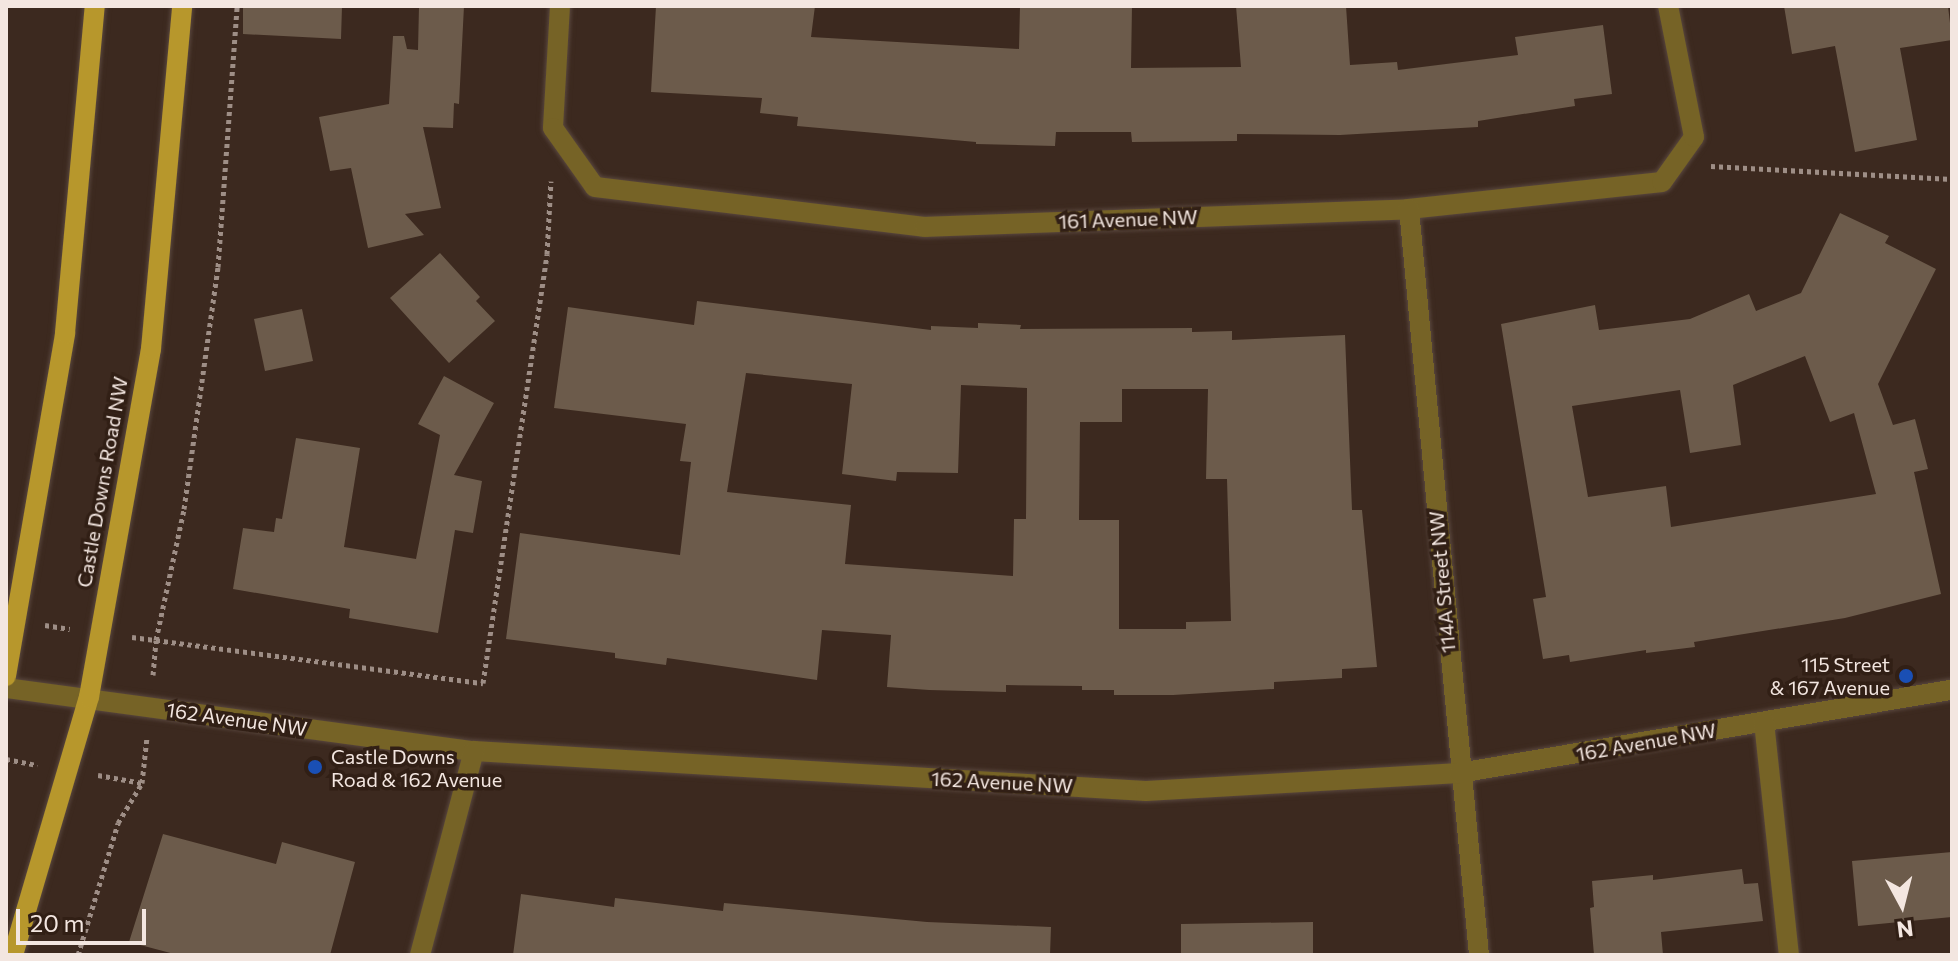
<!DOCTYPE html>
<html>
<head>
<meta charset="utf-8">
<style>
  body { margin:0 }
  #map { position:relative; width:1958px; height:961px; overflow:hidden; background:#3c291f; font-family:Commissioner,sans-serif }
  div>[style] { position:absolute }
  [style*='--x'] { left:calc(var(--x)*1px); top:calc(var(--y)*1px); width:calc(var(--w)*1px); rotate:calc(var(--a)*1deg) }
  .building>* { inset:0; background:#6c5b4b }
  .path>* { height:5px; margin-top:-2.5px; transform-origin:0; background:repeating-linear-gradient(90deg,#9e8e86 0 4px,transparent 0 8px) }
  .roads { filter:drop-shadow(0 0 2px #59473e) drop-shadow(0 0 2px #59473e) }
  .minor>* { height:20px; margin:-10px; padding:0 10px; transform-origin:10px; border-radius:10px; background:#766326 }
  .major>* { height:20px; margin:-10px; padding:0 10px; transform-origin:10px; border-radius:10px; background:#b7972c }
  .dots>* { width:22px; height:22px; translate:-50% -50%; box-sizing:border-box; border:4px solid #311f15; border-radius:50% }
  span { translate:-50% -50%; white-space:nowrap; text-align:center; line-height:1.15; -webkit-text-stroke:7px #311f15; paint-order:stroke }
  .street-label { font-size:20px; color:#f3e6e0 }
  .poi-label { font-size:20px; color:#f3e6e0 }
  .right { translate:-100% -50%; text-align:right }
  .left { translate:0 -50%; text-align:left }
  .frame { position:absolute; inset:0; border:8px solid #f3e6e0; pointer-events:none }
  .north { position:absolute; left:1862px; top:865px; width:80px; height:80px; -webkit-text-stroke:6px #311f15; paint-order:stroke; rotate:173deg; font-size:22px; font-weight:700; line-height:32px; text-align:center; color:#f3e6e0 }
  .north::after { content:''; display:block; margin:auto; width:28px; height:36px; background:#f3e6e0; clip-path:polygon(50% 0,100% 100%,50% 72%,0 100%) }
  .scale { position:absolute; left:16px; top:909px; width:130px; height:36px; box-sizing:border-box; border:4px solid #f3e6e0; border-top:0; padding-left:10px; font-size:24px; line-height:28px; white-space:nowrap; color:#f3e6e0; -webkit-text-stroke:6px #311f15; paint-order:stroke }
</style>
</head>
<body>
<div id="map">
  <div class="building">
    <i style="clip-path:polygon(243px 6px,342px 6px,341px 39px,243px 34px)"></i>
    <i style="clip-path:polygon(419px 6px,464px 6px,459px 104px,454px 103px,453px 128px,423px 127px,441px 208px,405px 214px,424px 235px,368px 248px,351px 168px,330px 171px,319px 117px,389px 104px,393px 36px,404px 36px,407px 49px,418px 50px)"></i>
    <i style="clip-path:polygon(656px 6px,815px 6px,811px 37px,1019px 49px,1020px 6px,1132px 6px,1131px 68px,1241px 67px,1236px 6px,1346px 6px,1350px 65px,1397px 62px,1398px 70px,1518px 55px,1515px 37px,1603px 25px,1612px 94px,1574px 99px,1575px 106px,1478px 121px,1478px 127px,1340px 135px,1237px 134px,1237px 141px,1132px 142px,1131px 132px,1056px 132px,1055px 146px,976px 144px,976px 142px,797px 126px,798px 117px,760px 113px,762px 98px,651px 92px)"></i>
    <i style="clip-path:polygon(1784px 6px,1948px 6px,1952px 40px,1900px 48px,1917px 140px,1855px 152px,1835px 46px,1792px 54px)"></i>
    <i style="clip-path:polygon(evenodd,1840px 213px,1889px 236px,1885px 243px,1936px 269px,1878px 384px,1893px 425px,1915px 419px,1928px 469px,1914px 472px,1941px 594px,1845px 618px,1694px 642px,1695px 647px,1646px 653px,1646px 650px,1570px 662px,1569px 655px,1543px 659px,1533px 599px,1546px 597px,1501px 324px,1595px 305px,1599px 330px,1690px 319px,1749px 294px,1756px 311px,1801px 293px,1840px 213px,1805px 356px,1830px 422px,1854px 413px,1876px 494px,1671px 527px,1666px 486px,1588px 497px,1572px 406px,1680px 390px,1690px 453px,1741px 445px,1733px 385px,1805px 356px)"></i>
    <i style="clip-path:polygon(440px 253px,480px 297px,476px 301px,495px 321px,449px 363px,390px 298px)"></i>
    <i style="clip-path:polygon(evenodd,697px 301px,931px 330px,931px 326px,978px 328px,978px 323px,1021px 325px,1020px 329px,1192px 328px,1192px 332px,1232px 331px,1232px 340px,1345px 335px,1352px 510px,1362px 510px,1377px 667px,1342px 669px,1342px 678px,1274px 682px,1274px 689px,1173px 695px,1114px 695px,1114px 690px,1082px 690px,1082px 686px,1006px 685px,1006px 692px,929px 690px,887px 687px,891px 635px,822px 630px,817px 680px,667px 658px,666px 665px,615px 658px,615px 653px,506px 639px,520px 533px,680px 555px,691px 462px,680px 461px,686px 424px,554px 408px,568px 307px,694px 325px,697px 301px,746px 373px,852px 384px,842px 474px,896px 481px,897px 472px,958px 473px,961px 385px,1027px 388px,1026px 519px,1014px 519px,1013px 576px,845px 564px,851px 505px,727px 492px,746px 373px,697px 301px,1122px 389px,1208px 389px,1206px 479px,1227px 479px,1231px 621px,1186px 622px,1186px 629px,1119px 629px,1119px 520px,1079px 520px,1080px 422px,1122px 422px,1122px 389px)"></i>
    <i style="clip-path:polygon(302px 309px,313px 361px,265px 371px,254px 319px)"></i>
    <i style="clip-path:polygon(444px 376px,494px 403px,454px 475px,482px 481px,473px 533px,455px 530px,438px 633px,349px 618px,350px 609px,233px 589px,243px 528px,274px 532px,276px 518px,282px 519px,296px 438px,360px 448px,344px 547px,416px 559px,440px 435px,418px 424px)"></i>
    <i style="clip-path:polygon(163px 834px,276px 864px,282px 842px,355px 862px,330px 955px,178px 955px,129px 942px)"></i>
    <i style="clip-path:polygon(1952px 852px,1952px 917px,1858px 926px,1852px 861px)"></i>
    <i style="clip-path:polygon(1742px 869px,1744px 884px,1758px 883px,1763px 921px,1661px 932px,1663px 955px,1594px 955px,1590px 908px,1594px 907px,1592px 881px,1653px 875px,1653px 880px)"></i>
    <i style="clip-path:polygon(521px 894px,614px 907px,615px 898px,723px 911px,724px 903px,927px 922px,1051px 927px,1050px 955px,513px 955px)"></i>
    <i style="clip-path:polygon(1313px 922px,1313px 955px,1181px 955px,1181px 924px)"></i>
  </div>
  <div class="path">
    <i style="--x:1711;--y:166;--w:241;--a:3.1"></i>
    <i style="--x:45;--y:625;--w:25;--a:9"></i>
    <i style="--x:132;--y:637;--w:354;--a:7.5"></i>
    <i style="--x:483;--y:683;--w:434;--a:-81.5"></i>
    <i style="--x:547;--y:254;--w:73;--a:-86.9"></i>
    <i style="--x:153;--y:675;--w:35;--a:-85"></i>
    <i style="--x:156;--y:640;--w:134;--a:-77.9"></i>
    <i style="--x:184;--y:509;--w:244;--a:-82"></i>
    <i style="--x:218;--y:267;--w:262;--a:-85.8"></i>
    <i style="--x:6;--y:759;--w:32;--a:11"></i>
    <i style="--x:98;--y:775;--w:45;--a:10.3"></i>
    <i style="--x:78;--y:955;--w:138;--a:-73.1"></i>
    <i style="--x:118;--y:823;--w:47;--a:-59"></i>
    <i style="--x:142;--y:783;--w:46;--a:-83.8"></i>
  </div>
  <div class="roads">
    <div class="minor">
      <i style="--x:560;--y:6;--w:122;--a:93.3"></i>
      <i style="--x:553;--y:128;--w:72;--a:54.6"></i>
      <i style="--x:595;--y:187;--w:332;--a:6.9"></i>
      <i style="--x:925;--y:227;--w:484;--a:-2.1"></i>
      <i style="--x:1409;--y:209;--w:254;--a:-6.1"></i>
      <i style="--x:1662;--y:182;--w:55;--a:-54.6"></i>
      <i style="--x:1694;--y:137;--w:134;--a:-101.2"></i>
      <i style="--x:1409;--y:209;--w:749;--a:84.64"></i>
      <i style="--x:6;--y:688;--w:472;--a:7.7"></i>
      <i style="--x:474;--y:751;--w:673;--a:3.41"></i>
      <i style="--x:1146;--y:791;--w:314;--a:-3.3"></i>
      <i style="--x:1459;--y:773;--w:500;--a:-9.6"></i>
      <i style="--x:1764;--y:722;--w:234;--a:83.9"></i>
      <i style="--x:420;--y:955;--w:211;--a:-75.2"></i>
    </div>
    <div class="major">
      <i style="--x:6;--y:676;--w:348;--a:-80.2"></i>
      <i style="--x:65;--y:333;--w:328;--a:-84.8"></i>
      <i style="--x:13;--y:955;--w:269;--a:-73.6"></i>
      <i style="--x:89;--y:697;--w:353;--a:-79.9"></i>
      <i style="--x:151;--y:349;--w:344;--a:-84.8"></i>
    </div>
  </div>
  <div class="dots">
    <i style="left:1906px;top:676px;background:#1a4fb4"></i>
    <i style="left:315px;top:767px;background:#1a4fb4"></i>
  </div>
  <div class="street-label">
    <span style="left:1128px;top:219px;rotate:-2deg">161 Avenue NW</span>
    <span style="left:102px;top:482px;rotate:-80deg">Castle Downs Road NW</span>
    <span style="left:1442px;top:582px;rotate:-95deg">114A Street NW</span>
    <span style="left:237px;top:719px;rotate:8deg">162 Avenue NW</span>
    <span style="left:1646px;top:742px;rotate:-10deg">162 Avenue NW</span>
    <span style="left:1002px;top:782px;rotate:3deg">162 Avenue NW</span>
  </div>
  <div class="poi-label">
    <span class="right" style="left:1890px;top:676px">115 Street<br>&amp; 167 Avenue</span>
    <span class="left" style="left:331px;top:768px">Castle Downs<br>Road &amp; 162 Avenue</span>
  </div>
  <div class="frame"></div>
  <div class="north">N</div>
  <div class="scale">20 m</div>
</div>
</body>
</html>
